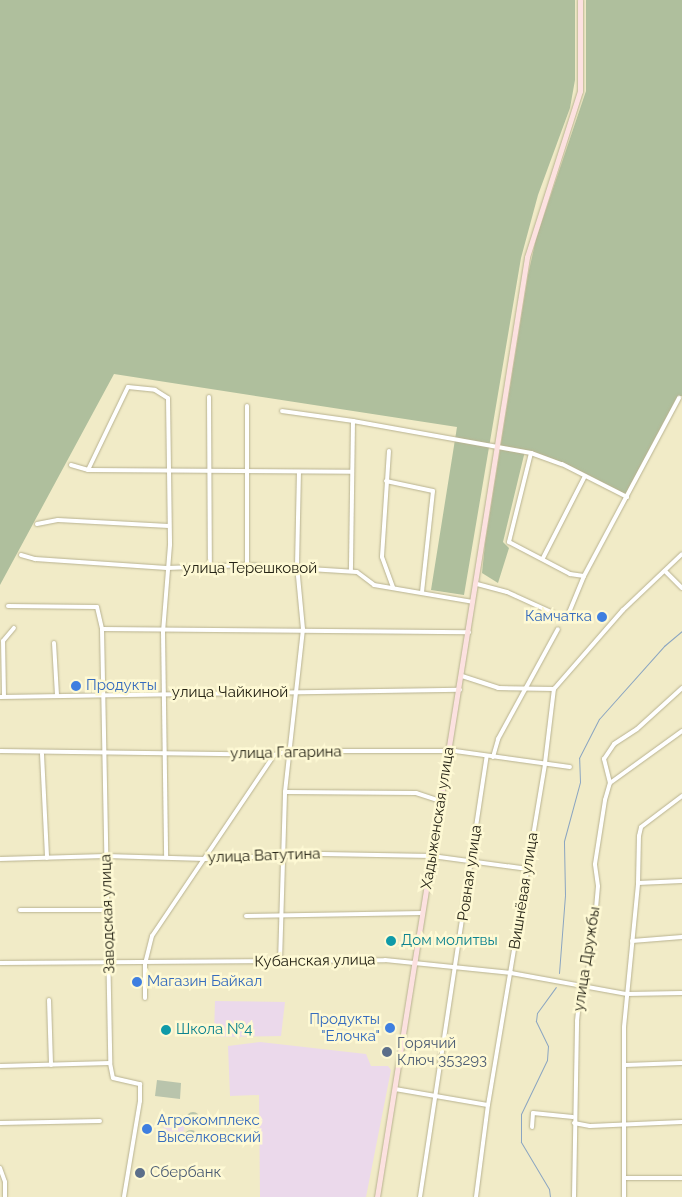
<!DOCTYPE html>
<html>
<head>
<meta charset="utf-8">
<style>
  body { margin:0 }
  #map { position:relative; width:682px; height:1197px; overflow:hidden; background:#f1ebc7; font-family:Raleway,sans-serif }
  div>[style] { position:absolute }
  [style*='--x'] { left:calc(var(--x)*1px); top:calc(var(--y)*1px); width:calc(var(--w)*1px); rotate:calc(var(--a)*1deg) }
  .industrial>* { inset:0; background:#ebd9eb }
  .green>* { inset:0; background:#b9c4ac }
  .round { border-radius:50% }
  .forest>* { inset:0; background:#afbf9d }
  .stream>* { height:1px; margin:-0.5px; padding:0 0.5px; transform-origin:0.5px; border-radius:0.5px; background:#8ba5c1 }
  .roads { filter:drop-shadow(0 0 1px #b8b290) drop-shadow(0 0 1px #b8b290) }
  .minor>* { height:4px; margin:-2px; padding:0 2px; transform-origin:2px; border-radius:2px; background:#fff }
  .secondary>* { height:5px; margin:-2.5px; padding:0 2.5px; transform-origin:2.5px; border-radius:2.5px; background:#fce1e0 }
  .dots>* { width:14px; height:14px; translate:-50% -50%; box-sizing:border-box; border:2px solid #fef9d4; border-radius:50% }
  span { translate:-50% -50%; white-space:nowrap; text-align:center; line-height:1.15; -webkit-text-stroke:5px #fef9d4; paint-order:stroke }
  .street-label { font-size:15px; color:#252315 }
  .shop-label { font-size:15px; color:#366cbe }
  .right { translate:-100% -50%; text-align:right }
  .left { translate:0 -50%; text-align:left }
  .culture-label { font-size:15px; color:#0d838f }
  .service-label { font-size:15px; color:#4e5e75 }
</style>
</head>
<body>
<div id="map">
  <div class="industrial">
    <i style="clip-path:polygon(215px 1001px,285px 1002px,281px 1036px,220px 1037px,214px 1034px)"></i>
    <i style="clip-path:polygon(260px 1042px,366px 1054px,371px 1066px,388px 1066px,391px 1070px,366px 1197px,260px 1197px,259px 1095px,230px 1096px,228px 1046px)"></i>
    <i style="clip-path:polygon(165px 1117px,185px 1119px,183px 1136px,162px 1134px)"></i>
  </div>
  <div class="green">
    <i style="clip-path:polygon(157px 1080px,181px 1083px,180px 1099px,155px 1096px)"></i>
    <i class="round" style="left:186px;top:1112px;width:14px;height:14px"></i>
    <i class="round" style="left:184px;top:1130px;width:14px;height:14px"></i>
  </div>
  <div class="forest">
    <i style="clip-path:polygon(0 0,575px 0,575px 80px,570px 108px,538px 195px,521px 258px,464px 595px,431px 590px,457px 427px,114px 374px,0 585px)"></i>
    <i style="clip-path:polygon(586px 0,682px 0,682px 396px,679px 396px,626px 496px,555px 460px,525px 451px,503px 542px,509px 548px,498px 583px,482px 573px,485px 544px,528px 275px,536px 239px,586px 91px)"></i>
  </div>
  <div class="stream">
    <i style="--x:559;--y:973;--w:78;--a:-85.6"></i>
    <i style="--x:565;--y:895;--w:54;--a:-91.1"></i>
    <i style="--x:564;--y:841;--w:61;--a:-74.8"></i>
    <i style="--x:580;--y:782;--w:24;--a:-92"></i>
    <i style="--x:579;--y:758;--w:44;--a:-62.9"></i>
    <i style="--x:599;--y:719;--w:98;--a:-48.3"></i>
    <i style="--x:664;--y:646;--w:23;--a:-40"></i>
    <i style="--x:550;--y:1197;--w:8;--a:-97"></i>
    <i style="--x:549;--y:1189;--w:55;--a:-120.8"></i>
    <i style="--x:521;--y:1142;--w:28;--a:-90"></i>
    <i style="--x:521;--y:1114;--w:60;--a:-64.3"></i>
    <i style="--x:547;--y:1060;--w:14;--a:-86"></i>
    <i style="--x:548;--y:1046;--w:28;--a:-116"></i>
    <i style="--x:536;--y:1021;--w:8;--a:-83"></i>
    <i style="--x:537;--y:1013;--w:32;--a:-54"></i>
  </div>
  <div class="roads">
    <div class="minor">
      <i style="--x:209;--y:397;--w:170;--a:89.7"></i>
      <i style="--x:247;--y:406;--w:159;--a:90"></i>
      <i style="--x:282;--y:411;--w:72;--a:8"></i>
      <i style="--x:353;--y:421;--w:150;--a:90.8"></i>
      <i style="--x:353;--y:421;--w:181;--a:10.2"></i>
      <i style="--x:531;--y:453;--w:33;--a:20"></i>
      <i style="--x:562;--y:464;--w:73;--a:26.9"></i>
      <i style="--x:389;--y:451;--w:106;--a:93.8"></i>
      <i style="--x:382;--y:557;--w:33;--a:70"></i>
      <i style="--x:531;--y:453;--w:92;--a:103.9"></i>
      <i style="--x:509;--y:542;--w:69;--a:27.7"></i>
      <i style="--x:570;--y:574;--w:14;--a:8"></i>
      <i style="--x:71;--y:465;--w:18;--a:16"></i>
      <i style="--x:88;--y:470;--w:92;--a:-64.3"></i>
      <i style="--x:128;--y:387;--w:27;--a:6"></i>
      <i style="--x:155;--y:390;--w:15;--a:32"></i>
      <i style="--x:168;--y:398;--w:147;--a:89.2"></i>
      <i style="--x:170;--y:545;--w:87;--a:94.6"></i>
      <i style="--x:163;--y:632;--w:225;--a:89.2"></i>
      <i style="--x:88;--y:470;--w:263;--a:0.4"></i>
      <i style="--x:386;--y:481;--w:48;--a:12"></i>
      <i style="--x:433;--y:491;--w:102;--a:96.2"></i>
      <i style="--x:37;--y:524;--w:21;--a:-11"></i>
      <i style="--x:58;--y:520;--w:111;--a:3.1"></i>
      <i style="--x:21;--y:555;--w:15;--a:16"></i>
      <i style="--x:35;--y:559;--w:132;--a:3.9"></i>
      <i style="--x:167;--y:568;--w:80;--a:-2.1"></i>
      <i style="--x:247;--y:565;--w:110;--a:3.6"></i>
      <i style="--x:357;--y:572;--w:21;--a:37"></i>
      <i style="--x:374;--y:585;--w:100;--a:9.7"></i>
      <i style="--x:543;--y:558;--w:92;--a:-62.9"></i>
      <i style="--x:665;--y:571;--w:24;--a:45"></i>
      <i style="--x:477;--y:584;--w:31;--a:15"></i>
      <i style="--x:507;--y:592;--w:51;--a:24.5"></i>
      <i style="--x:8;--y:606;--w:89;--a:0.6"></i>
      <i style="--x:97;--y:607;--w:23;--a:77"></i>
      <i style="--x:102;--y:629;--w:434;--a:88.9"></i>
      <i style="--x:110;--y:1063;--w:15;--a:79"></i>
      <i style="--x:113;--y:1078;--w:28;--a:13"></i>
      <i style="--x:140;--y:1084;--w:17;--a:90"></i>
      <i style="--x:140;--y:1101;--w:97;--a:99.5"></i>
      <i style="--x:568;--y:615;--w:42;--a:-67.7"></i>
      <i style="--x:584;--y:576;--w:202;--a:-61.9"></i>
      <i style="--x:102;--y:629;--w:367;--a:0.5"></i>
      <i style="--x:54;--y:643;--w:52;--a:86.7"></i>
      <i style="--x:462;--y:676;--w:38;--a:18"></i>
      <i style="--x:498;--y:688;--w:56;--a:1"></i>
      <i style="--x:4;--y:696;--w:55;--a:-91"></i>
      <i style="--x:3;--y:641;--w:17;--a:-50"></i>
      <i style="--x:0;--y:697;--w:460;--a:-0.9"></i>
      <i style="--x:0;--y:751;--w:274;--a:0.8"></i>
      <i style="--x:274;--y:755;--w:16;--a:-15"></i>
      <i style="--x:289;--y:751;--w:166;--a:0"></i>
      <i style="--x:455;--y:751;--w:116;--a:7.9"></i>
      <i style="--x:42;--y:754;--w:104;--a:87.2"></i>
      <i style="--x:493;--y:757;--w:19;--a:-74"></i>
      <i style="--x:498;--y:739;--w:125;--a:-61.4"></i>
      <i style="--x:610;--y:783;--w:25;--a:-104"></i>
      <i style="--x:604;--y:759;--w:18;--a:-56"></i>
      <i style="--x:614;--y:744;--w:27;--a:-33"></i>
      <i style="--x:637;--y:729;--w:61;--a:-42.3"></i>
      <i style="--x:285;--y:792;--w:131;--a:0.4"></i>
      <i style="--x:416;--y:793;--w:26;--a:18"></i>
      <i style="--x:0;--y:859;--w:106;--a:-1.6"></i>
      <i style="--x:106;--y:856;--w:99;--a:1.7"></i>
      <i style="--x:205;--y:859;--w:118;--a:-2.4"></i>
      <i style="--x:323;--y:854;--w:109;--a:1.1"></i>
      <i style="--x:432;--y:856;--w:97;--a:7.7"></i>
      <i style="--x:638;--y:883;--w:44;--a:-2.6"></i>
      <i style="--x:20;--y:910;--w:87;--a:0"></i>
      <i style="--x:246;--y:916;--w:177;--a:-1"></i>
      <i style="--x:632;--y:941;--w:50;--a:-4.6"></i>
      <i style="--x:280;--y:962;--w:170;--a:-88.3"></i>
      <i style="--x:285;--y:792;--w:164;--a:-83.7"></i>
      <i style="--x:303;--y:629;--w:63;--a:-95.4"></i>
      <i style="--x:297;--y:566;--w:93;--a:-88.8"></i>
      <i style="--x:0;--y:963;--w:385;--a:-0.4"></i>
      <i style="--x:385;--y:960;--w:127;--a:5.9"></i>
      <i style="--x:511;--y:973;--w:118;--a:10.3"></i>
      <i style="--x:627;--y:994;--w:55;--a:-1"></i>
      <i style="--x:145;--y:998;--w:34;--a:-90"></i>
      <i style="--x:145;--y:964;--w:29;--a:-76"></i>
      <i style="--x:152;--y:936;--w:218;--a:-56"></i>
      <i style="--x:49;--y:1000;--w:65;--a:88.2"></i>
      <i style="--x:625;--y:1065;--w:57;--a:-2"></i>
      <i style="--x:0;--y:1066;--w:110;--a:-1.6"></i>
      <i style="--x:395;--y:1089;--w:94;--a:9.8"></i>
      <i style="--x:0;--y:1123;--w:100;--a:-1.1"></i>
      <i style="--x:574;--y:1123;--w:16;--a:11"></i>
      <i style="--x:590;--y:1126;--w:92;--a:-2.5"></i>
      <i style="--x:532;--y:1127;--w:14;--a:-86"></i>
      <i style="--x:533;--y:1113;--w:40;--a:5.7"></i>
      <i style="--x:0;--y:1168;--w:15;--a:70"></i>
      <i style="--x:5;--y:1182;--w:15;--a:90"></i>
      <i style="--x:626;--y:1178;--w:56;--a:0"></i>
      <i style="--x:420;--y:1197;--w:446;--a:-81.4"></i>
      <i style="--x:476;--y:1197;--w:93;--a:-82.6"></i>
      <i style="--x:488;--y:1105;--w:347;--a:-80.5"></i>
      <i style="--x:545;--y:763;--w:75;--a:-83.1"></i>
      <i style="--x:554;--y:689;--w:105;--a:-48.9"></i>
      <i style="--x:623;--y:610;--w:81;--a:-43.5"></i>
      <i style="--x:574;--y:1197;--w:176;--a:-89"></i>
      <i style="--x:577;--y:1021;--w:36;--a:-84"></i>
      <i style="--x:581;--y:985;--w:6;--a:-31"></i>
      <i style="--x:586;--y:982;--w:41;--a:-80.1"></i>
      <i style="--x:593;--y:942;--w:56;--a:-84.9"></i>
      <i style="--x:598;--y:886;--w:22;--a:-98"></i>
      <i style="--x:595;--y:864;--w:65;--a:-81.1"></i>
      <i style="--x:605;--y:800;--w:18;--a:-74"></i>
      <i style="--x:610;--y:783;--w:89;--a:-35.8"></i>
      <i style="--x:624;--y:1197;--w:170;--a:-90"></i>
      <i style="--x:624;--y:1027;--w:145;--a:-84.4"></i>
      <i style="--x:638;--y:883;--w:47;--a:-88.8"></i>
      <i style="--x:639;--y:836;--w:9;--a:-77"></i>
      <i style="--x:641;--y:827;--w:51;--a:-37.1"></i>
    </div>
    <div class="secondary">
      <i style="--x:377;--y:1197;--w:952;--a:-80.93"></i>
      <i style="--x:527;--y:257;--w:174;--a:-72.3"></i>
      <i style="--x:580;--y:91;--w:91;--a:-90"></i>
    </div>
  </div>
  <div class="dots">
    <i style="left:602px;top:617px;background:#3f7fe0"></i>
    <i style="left:76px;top:686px;background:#3f7fe0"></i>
    <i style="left:391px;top:941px;background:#0f9aa8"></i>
    <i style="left:137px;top:982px;background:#3f7fe0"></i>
    <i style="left:390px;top:1028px;background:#3f7fe0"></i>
    <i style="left:166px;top:1030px;background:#0f9aa8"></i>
    <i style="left:387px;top:1052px;background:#5c6f8a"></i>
    <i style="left:147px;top:1129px;background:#3f7fe0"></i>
    <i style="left:140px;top:1173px;background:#5c6f8a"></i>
  </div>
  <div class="street-label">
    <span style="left:250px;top:569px">улица Терешковой</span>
    <span style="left:230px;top:693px">улица Чайкиной</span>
    <span style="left:286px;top:753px;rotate:-1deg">улица Гагарина</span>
    <span style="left:438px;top:818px;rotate:-81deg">Хадыженская улица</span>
    <span style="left:264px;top:856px;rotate:-2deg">улица Ватутина</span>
    <span style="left:470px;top:873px;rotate:-82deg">Ровная улица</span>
    <span style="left:524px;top:891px;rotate:-81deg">Вишнёвая улица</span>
    <span style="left:108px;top:914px;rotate:-92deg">Заводская улица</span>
    <span style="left:587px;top:959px;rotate:-81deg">улица Дружбы</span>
    <span style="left:315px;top:961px;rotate:-1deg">Кубанская улица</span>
  </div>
  <div class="shop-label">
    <span class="right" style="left:592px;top:617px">Камчатка</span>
    <span class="left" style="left:86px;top:686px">Продукты</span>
    <span class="left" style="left:147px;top:982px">Магазин Байкал</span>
    <span class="right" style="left:380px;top:1028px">Продукты<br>"Елочка"</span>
    <span class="left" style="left:157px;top:1129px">Агрокомплекс<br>Выселковский</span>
  </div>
  <div class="culture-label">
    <span class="left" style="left:401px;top:941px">Дом молитвы</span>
    <span class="left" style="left:176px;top:1030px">Школа №4</span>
  </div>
  <div class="service-label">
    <span class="left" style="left:397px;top:1052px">Горячий<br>Ключ 353293</span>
    <span class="left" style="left:150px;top:1173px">Сбербанк</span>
  </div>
</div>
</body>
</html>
